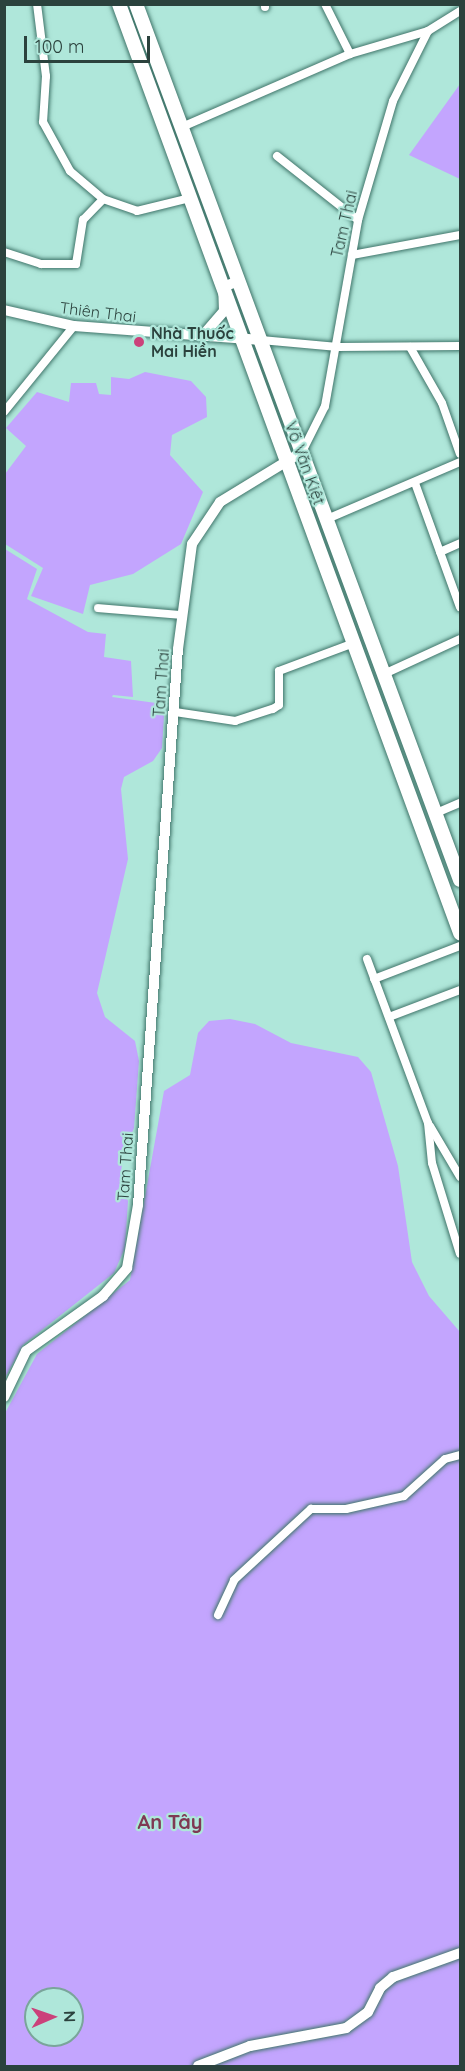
<!DOCTYPE html>
<html>
<head>
<meta charset="utf-8">
<style>
  body { margin:0 }
  #map { position:relative; width:465px; height:2071px; overflow:hidden; background:#afe7da; font-family:Quicksand,sans-serif }
  div>[style] { position:absolute }
  [style*='--x'] { left:calc(var(--x)*1px); top:calc(var(--y)*1px); width:calc(var(--w)*1px); rotate:calc(var(--a)*1deg) }
  .green>* { inset:0; background:#c3a5fe }
  .roads { filter:drop-shadow(0 0 2px #40756a) drop-shadow(0 0 2px #40756a) }
  .minor>* { height:8px; margin:-4px; padding:0 4px; transform-origin:4px; border-radius:4px; background:#fff }
  .tertiary>* { height:10px; margin:-5px; padding:0 5px; transform-origin:5px; border-radius:5px; background:#fff }
  .primary>* { height:14px; margin:-7px; padding:0 7px; transform-origin:7px; border-radius:7px; background:#fff }
  .dots>* { width:16px; height:16px; translate:-50% -50%; box-sizing:border-box; border:3px solid #afe7da; border-radius:50% }
  span { translate:-50% -50%; white-space:nowrap; text-align:center; line-height:1.15; -webkit-text-stroke:4.5px #afe7da; paint-order:stroke }
  .street-label { font-size:16px; color:#2b423d }
  .poi-label { font-size:16px; color:#2b423d; font-weight:700 }
  .left { translate:0 -50%; text-align:left }
  .quarter-label { font-size:20px; color:#7f3953; font-weight:700 }
  .frame { position:absolute; inset:0; border:6px solid #2b423d; pointer-events:none }
  .north { position:absolute; left:24px; top:1987px; width:60px; height:60px; box-sizing:border-box; background:#afe7da; border:2px solid #7aa59b; border-radius:50%; rotate:88deg; font-size:16px; font-weight:700; line-height:24px; text-align:center; color:#2b423d }
  .north::after { content:''; display:block; margin:auto; width:21px; height:27px; background:#cb417a; clip-path:polygon(50% 0,100% 100%,50% 72%,0 100%) }
  .scale { position:absolute; left:24px; top:36px; width:126px; height:27px; box-sizing:border-box; border:3px solid #2b423d; border-top:0; padding-left:8px; font-size:18px; line-height:21px; white-space:nowrap; color:#2b423d; -webkit-text-stroke:4px #afe7da; paint-order:stroke }
</style>
</head>
<body>
<div id="map">
  <div class="green">
    <i style="clip-path:polygon(460px 84px,460px 179px,409px 155px)"></i>
    <i style="clip-path:polygon(145px 372px,191px 381px,206px 397px,207px 417px,172px 435px,170px 455px,203px 492px,181px 544px,133px 574px,90px 585px,83px 614px,31px 596px,43px 568px,5px 544px,5px 474px,26px 446px,6px 428px,37px 392px,69px 402px,71px 383px,96px 383px,99px 394px,111px 395px,111px 377px,129px 379px)"></i>
    <i style="clip-path:polygon(5px 549px,37px 569px,27px 599px,88px 632px,106px 634px,104px 657px,131px 661px,133px 697px,113px 695px,112px 697px,156px 703px,164px 716px,162px 748px,153px 761px,124px 777px,121px 789px,128px 859px,97px 993px,105px 1017px,135px 1041px,139px 1061px,134px 1128px,123px 1154px,120px 1182px,128px 1201px,125px 1248px,114px 1273px,23px 1345px,5px 1378px)"></i>
    <i style="clip-path:polygon(evenodd,230px 1019px,255px 1024px,291px 1043px,358px 1057px,371px 1072px,398px 1166px,412px 1262px,429px 1296px,460px 1332px,460px 2066px,5px 2066px,4px 1415px,37px 1354px,130px 1280px,164px 1091px,190px 1075px,198px 1033px,209px 1021px,230px 1019px,36px 1999px,72px 1999px,72px 2035px,36px 2035px,36px 1999px)"></i>
  </div>
  <div class="roads">
    <div class="minor">
      <i style="--x:37;--y:4;--w:73;--a:82.9"></i>
      <i style="--x:46;--y:76;--w:46;--a:93.7"></i>
      <i style="--x:43;--y:122;--w:56;--a:61.1"></i>
      <i style="--x:70;--y:171;--w:43;--a:40.3"></i>
      <i style="--x:103;--y:199;--w:36;--a:19"></i>
      <i style="--x:137;--y:211;--w:55;--a:-13.8"></i>
      <i style="--x:265;--y:4;--w:3;--a:90"></i>
      <i style="--x:325;--y:4;--w:56;--a:63.4"></i>
      <i style="--x:182;--y:127;--w:183;--a:-23.5"></i>
      <i style="--x:350;--y:54;--w:81;--a:-16.4"></i>
      <i style="--x:277;--y:156;--w:103;--a:38.3"></i>
      <i style="--x:4;--y:252;--w:39;--a:18"></i>
      <i style="--x:41;--y:264;--w:35;--a:0"></i>
      <i style="--x:76;--y:264;--w:45;--a:-81"></i>
      <i style="--x:83;--y:220;--w:29;--a:-46"></i>
      <i style="--x:352;--y:255;--w:110;--a:-10.5"></i>
      <i style="--x:261;--y:340;--w:77;--a:5.2"></i>
      <i style="--x:338;--y:347;--w:122;--a:-0.5"></i>
      <i style="--x:410;--y:347;--w:64;--a:60.3"></i>
      <i style="--x:442;--y:403;--w:54;--a:70.6"></i>
      <i style="--x:4;--y:412;--w:111;--a:-50.9"></i>
      <i style="--x:302;--y:452;--w:51;--a:-63.4"></i>
      <i style="--x:325;--y:406;--w:189;--a:-79.9"></i>
      <i style="--x:358;--y:220;--w:124;--a:-73.6"></i>
      <i style="--x:393;--y:101;--w:78;--a:-63.4"></i>
      <i style="--x:428;--y:31;--w:38;--a:-32"></i>
      <i style="--x:415;--y:483;--w:132;--a:70.1"></i>
      <i style="--x:327;--y:519;--w:145;--a:-23.2"></i>
      <i style="--x:440;--y:552;--w:22;--a:-24"></i>
      <i style="--x:98;--y:608;--w:84;--a:4.8"></i>
      <i style="--x:384;--y:674;--w:84;--a:-24.7"></i>
      <i style="--x:175;--y:712;--w:61;--a:8.5"></i>
      <i style="--x:235;--y:721;--w:40;--a:-18"></i>
      <i style="--x:273;--y:709;--w:7;--a:-34"></i>
      <i style="--x:279;--y:705;--w:34;--a:-90"></i>
      <i style="--x:279;--y:671;--w:80;--a:-20.5"></i>
      <i style="--x:436;--y:813;--w:26;--a:-23"></i>
      <i style="--x:367;--y:959;--w:175;--a:69.6"></i>
      <i style="--x:428;--y:1123;--w:40;--a:84.3"></i>
      <i style="--x:432;--y:1163;--w:95;--a:72.9"></i>
      <i style="--x:374;--y:979;--w:92;--a:-21"></i>
      <i style="--x:389;--y:1017;--w:76;--a:-20.8"></i>
      <i style="--x:430;--y:1126;--w:59;--a:59.5"></i>
      <i style="--x:218;--y:1615;--w:38;--a:-65"></i>
      <i style="--x:234;--y:1580;--w:105;--a:-42.7"></i>
      <i style="--x:311;--y:1509;--w:35;--a:0"></i>
      <i style="--x:346;--y:1509;--w:59;--a:-12.6"></i>
      <i style="--x:404;--y:1496;--w:55;--a:-42.1"></i>
      <i style="--x:445;--y:1459;--w:16;--a:-15"></i>
    </div>
    <div class="tertiary">
      <i style="--x:4;--y:310;--w:72;--a:12.9"></i>
      <i style="--x:74;--y:326;--w:188;--a:4.3"></i>
      <i style="--x:204;--y:334;--w:30;--a:-49"></i>
      <i style="--x:224;--y:311;--w:24;--a:-92"></i>
      <i style="--x:223;--y:287;--w:17;--a:-21"></i>
      <i style="--x:4;--y:1397;--w:51;--a:-64.4"></i>
      <i style="--x:26;--y:1351;--w:95;--a:-35.5"></i>
      <i style="--x:103;--y:1296;--w:37;--a:-49"></i>
      <i style="--x:127;--y:1268;--w:64;--a:-80.1"></i>
      <i style="--x:138;--y:1205;--w:557;--a:-85.89"></i>
      <i style="--x:178;--y:649;--w:106;--a:-82.4"></i>
      <i style="--x:192;--y:544;--w:50;--a:-56.3"></i>
      <i style="--x:220;--y:502;--w:96;--a:-31.4"></i>
      <i style="--x:198;--y:2066;--w:56;--a:-21"></i>
      <i style="--x:250;--y:2046;--w:98;--a:-10.6"></i>
      <i style="--x:346;--y:2028;--w:27;--a:-36"></i>
      <i style="--x:368;--y:2012;--w:27;--a:-63"></i>
      <i style="--x:380;--y:1988;--w:17;--a:-40"></i>
      <i style="--x:393;--y:1977;--w:71;--a:-19.7"></i>
    </div>
    <div class="primary">
      <i style="--x:119;--y:4;--w:990;--a:69.84"></i>
      <i style="--x:136;--y:4;--w:934;--a:69.7"></i>
    </div>
  </div>
  <div class="dots">
    <i style="left:139px;top:342px;background:#cb417a"></i>
  </div>
  <div class="street-label">
    <span style="left:344px;top:224px;rotate:-77deg">Tam Thai</span>
    <span style="left:98px;top:312px;rotate:7deg">Thiên Thai</span>
    <span style="left:305px;top:463px;rotate:70deg">Võ Văn Kiệt</span>
    <span style="left:161px;top:683px;rotate:-86deg">Tam Thai</span>
    <span style="left:125px;top:1167px;rotate:-86deg">Tam Thai</span>
  </div>
  <div class="poi-label">
    <span class="left" style="left:151px;top:342px">Nhà Thuốc<br>Mai Hiền</span>
  </div>
  <div class="quarter-label">
    <span style="left:170px;top:1821px">An Tây</span>
  </div>
  <div class="frame"></div>
  <div class="north">N</div>
  <div class="scale">100 m</div>
</div>
</body>
</html>
